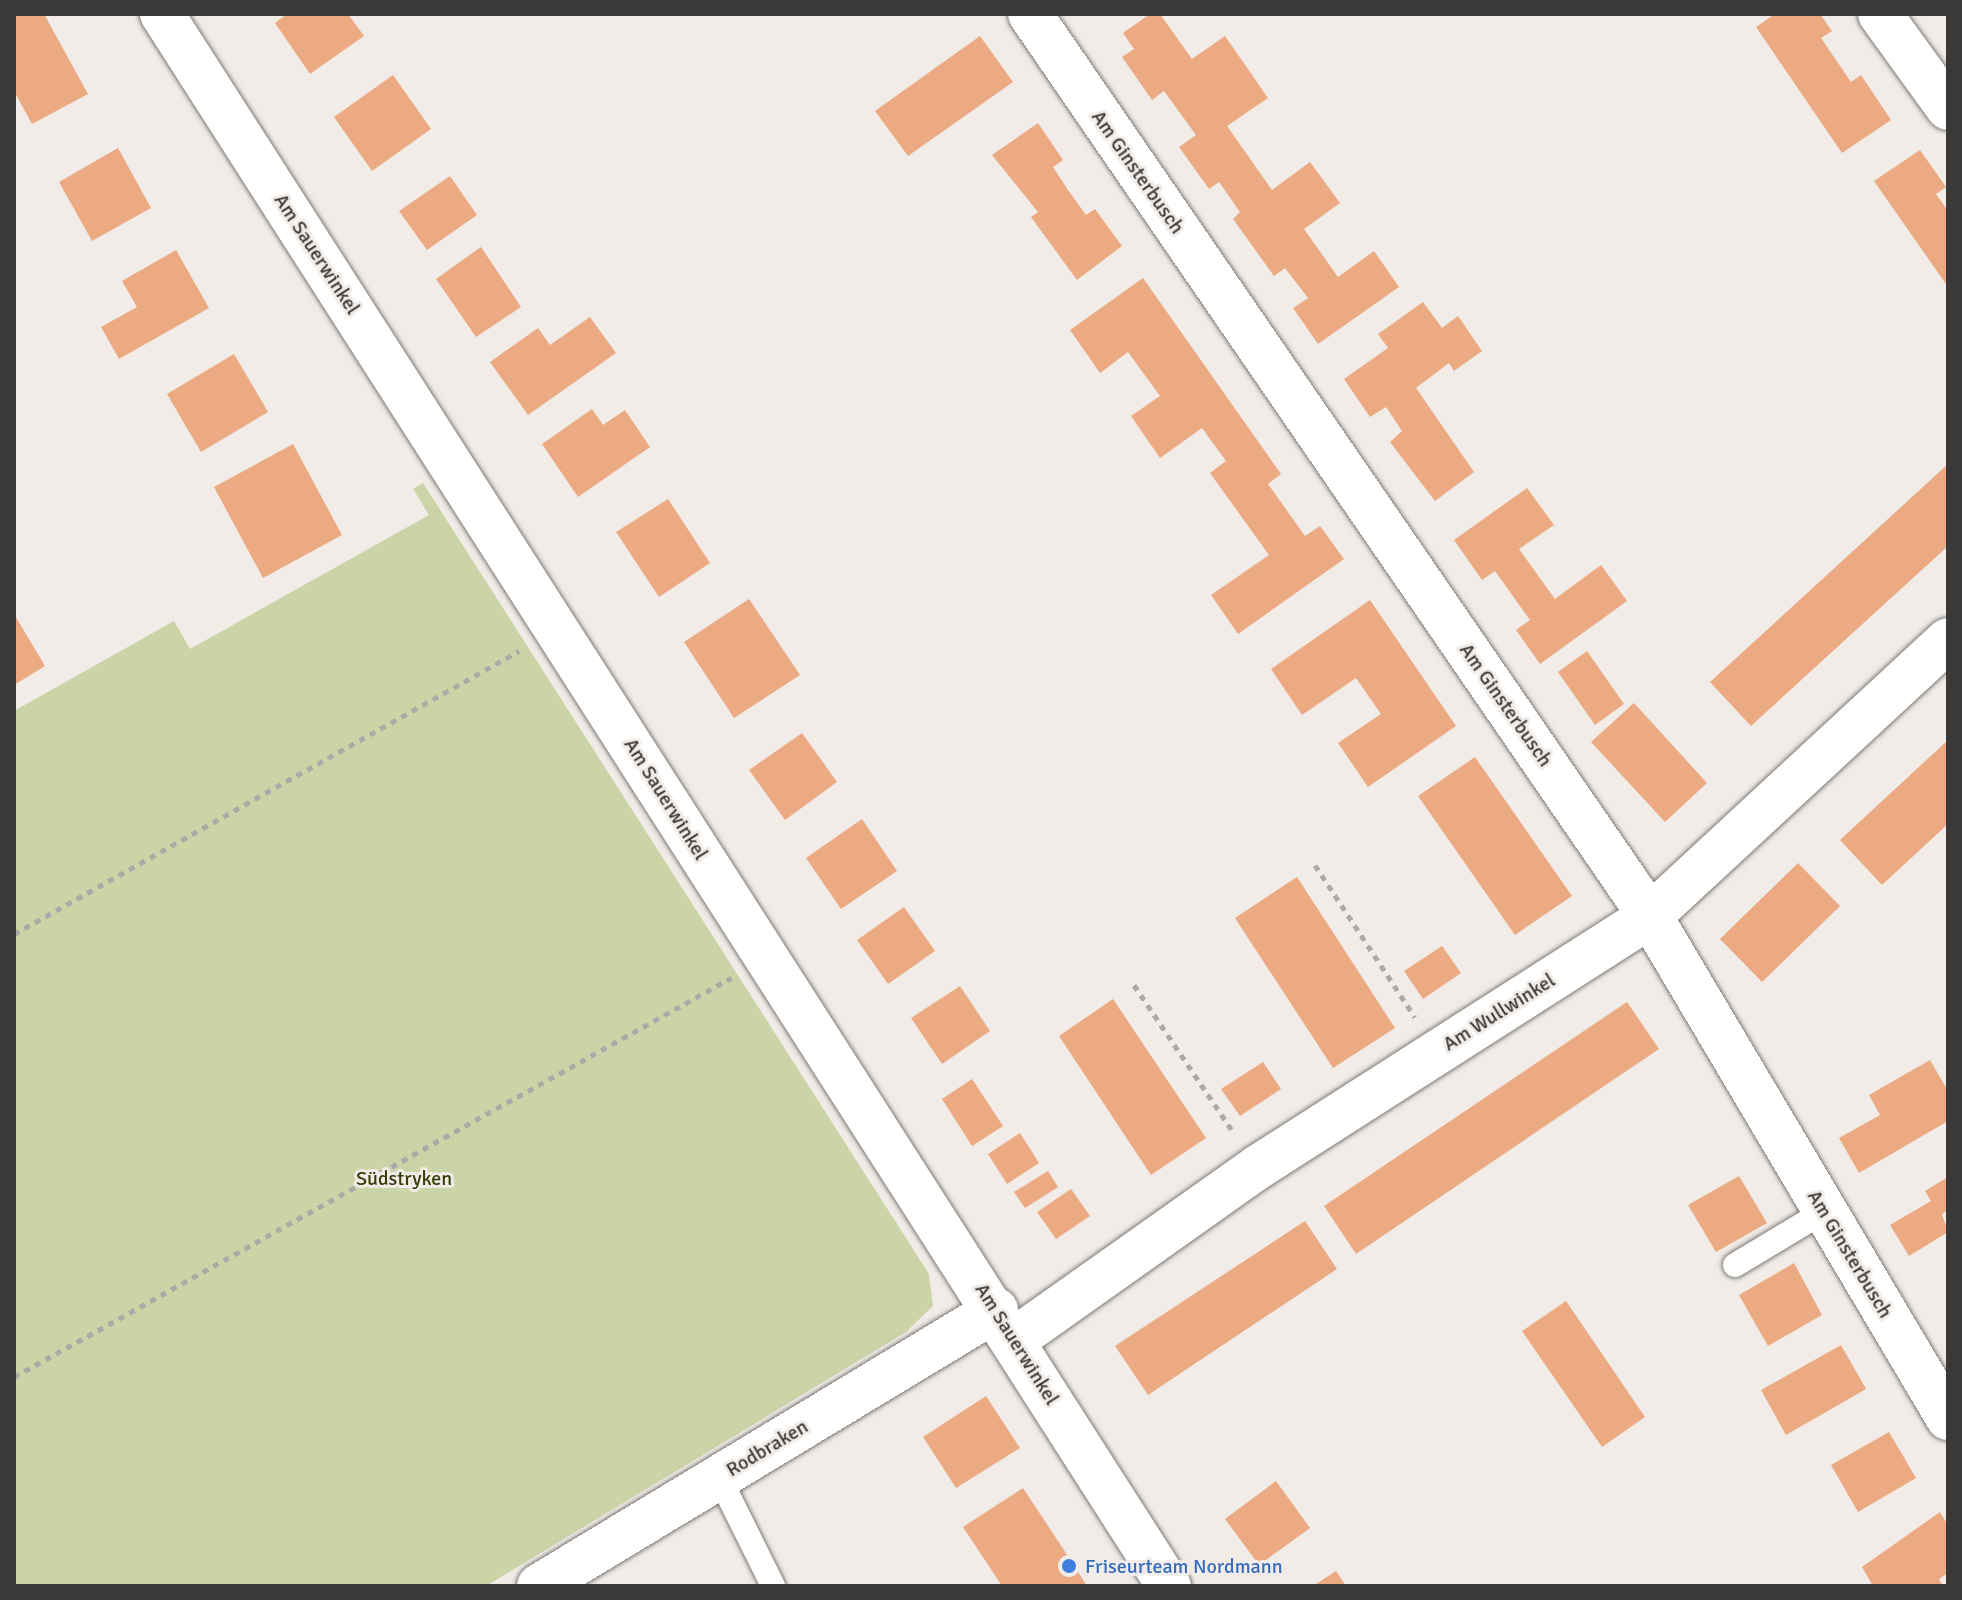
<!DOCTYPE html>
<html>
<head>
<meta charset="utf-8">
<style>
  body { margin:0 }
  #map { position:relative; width:1962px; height:1600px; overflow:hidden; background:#f1ece8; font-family:Signika,sans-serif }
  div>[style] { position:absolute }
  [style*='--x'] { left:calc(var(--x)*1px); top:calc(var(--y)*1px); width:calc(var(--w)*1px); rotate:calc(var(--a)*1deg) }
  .green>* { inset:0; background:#cad4a7 }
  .building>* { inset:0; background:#ebaa81 }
  .path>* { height:5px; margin-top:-2.5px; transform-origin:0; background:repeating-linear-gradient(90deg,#ada9a6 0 6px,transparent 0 12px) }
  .roads { filter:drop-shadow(0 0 2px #7d7975) drop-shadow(0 0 2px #7d7975) }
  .service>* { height:24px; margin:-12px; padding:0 12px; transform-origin:12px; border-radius:12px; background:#fff }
  .minor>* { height:44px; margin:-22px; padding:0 22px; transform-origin:22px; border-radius:22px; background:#fff }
  .dots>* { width:22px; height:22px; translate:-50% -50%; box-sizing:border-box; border:4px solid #f1ece8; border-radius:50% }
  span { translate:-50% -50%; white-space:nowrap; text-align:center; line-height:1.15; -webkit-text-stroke:6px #f1ece8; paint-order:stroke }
  .street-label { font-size:20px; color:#3b3937 }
  .park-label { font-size:20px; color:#353e08 }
  .shop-label { font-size:20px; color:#366cbe }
  .left { translate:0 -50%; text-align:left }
  .frame { position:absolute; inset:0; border:16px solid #3b3937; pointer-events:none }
</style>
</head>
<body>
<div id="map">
  <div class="green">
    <i style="clip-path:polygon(423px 483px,929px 1274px,933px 1306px,906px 1332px,486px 1586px,14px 1586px,14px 711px,174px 621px,190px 649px,429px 515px,413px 489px)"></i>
  </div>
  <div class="building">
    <i style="clip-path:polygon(14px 14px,44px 14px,88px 94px,32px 124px,14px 91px)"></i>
    <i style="clip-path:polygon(287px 14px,348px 14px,364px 36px,310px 74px,275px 23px)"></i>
    <i style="clip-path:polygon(1150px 14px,1160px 14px,1192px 59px,1225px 36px,1268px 98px,1227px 126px,1272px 190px,1310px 162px,1340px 203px,1304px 229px,1338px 277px,1374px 251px,1399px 287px,1318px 344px,1293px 308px,1308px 298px,1285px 268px,1274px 276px,1233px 219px,1240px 212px,1219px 182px,1209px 189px,1179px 147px,1196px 135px,1164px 91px,1152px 100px,1122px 57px,1134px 49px,1123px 33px)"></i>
    <i style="clip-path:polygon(1775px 14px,1820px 14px,1832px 31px,1821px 38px,1851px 82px,1861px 75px,1891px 120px,1842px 153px,1756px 27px)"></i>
    <i style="clip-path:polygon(980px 36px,1013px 82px,908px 156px,875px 111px)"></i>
    <i style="clip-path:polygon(393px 75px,431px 129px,372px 171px,334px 117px)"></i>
    <i style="clip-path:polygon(1038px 123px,1063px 160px,1053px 167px,1068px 190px,1086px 215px,1095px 209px,1122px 246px,1077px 280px,1031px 217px,1038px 212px,992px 155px)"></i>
    <i style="clip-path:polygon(118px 148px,151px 208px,92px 241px,59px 182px)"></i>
    <i style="clip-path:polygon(1920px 150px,1946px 187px,1936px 194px,1948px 211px,1948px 287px,1874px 181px)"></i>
    <i style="clip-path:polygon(450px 176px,477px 215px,427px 250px,399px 211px)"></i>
    <i style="clip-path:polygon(481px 247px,521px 307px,476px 337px,436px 279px)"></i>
    <i style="clip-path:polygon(176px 250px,209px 308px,119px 359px,101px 327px,137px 307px,122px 281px)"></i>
    <i style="clip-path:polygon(1143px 278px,1281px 474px,1268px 484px,1305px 536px,1320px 526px,1344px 559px,1238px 634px,1211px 595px,1269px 555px,1210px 473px,1226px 461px,1202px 428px,1160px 458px,1131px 416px,1160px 396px,1128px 352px,1100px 373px,1070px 330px)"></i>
    <i style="clip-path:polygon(1423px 302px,1442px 328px,1458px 316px,1482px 351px,1454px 371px,1449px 363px,1416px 388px,1474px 472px,1435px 501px,1390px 442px,1402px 431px,1386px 407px,1370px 417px,1344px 379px,1388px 348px,1378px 334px)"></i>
    <i style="clip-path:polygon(590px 317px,616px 353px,528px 415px,490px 362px,538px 328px,550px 345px)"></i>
    <i style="clip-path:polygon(234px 354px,268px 412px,201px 452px,167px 394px)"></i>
    <i style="clip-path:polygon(592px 409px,603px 425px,625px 410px,650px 447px,578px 497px,542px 444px)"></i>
    <i style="clip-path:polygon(293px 444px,342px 535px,263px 578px,214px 487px)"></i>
    <i style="clip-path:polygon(1948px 464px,1948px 546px,1751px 726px,1710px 682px)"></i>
    <i style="clip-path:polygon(1527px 488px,1554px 525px,1519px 549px,1555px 599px,1601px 565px,1627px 601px,1540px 664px,1516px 630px,1530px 620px,1495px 571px,1482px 580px,1454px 540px)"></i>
    <i style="clip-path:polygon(668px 499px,710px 563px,659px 597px,616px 532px)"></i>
    <i style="clip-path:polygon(749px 599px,800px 675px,734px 718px,684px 642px)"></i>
    <i style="clip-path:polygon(1370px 600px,1456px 726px,1368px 787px,1338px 743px,1381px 714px,1356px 678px,1302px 715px,1271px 669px)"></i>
    <i style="clip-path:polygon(14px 614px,45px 666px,14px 685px)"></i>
    <i style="clip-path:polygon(1587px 651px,1624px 704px,1595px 725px,1558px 672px)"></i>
    <i style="clip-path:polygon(1634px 703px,1707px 783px,1665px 822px,1591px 742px)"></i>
    <i style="clip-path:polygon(802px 733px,837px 782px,785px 820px,749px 770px)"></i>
    <i style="clip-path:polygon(1948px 740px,1948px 824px,1882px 885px,1840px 840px)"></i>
    <i style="clip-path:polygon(1475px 757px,1572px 896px,1515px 935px,1418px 796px)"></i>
    <i style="clip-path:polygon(862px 819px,897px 871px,841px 909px,806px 858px)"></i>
    <i style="clip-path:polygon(1798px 863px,1840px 906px,1762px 982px,1720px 939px)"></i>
    <i style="clip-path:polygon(1297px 877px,1395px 1028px,1333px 1068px,1235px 918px)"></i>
    <i style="clip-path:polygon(904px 907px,935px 951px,888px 984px,857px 940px)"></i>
    <i style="clip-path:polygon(1442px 946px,1461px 973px,1423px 999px,1404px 971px)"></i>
    <i style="clip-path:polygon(960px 986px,990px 1031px,942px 1064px,911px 1018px)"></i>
    <i style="clip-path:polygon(1113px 999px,1206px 1138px,1151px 1175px,1059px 1036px)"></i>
    <i style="clip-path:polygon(1627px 1002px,1659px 1049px,1356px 1254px,1324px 1206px)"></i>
    <i style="clip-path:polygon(1930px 1060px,1948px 1091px,1948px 1121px,1859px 1173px,1839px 1138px,1880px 1115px,1869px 1095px)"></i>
    <i style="clip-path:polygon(1263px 1062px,1281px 1089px,1240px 1116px,1221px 1089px)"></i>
    <i style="clip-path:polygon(972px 1079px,1003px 1126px,972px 1146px,942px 1099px)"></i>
    <i style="clip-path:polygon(1020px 1133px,1039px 1163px,1007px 1184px,988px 1154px)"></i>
    <i style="clip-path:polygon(1048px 1171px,1058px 1187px,1025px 1208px,1014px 1192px)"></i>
    <i style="clip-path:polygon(1739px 1176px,1767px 1223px,1716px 1252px,1688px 1205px)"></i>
    <i style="clip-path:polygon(1948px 1177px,1948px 1210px,1942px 1214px,1948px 1232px,1909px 1256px,1890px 1225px,1931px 1201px,1925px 1191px)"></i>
    <i style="clip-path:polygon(1071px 1189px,1090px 1216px,1056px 1239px,1037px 1212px)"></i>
    <i style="clip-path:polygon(1305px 1221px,1337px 1269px,1148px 1395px,1115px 1346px)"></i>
    <i style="clip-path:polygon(1794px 1263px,1822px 1315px,1768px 1346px,1739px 1295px)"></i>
    <i style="clip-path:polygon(1566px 1301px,1645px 1417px,1602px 1447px,1522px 1331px)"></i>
    <i style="clip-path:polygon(1841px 1345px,1866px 1389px,1786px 1435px,1761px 1390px)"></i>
    <i style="clip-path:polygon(986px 1396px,1020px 1448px,956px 1488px,923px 1437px)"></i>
    <i style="clip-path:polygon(1889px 1432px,1916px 1478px,1858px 1512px,1831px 1465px)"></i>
    <i style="clip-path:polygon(1276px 1481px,1310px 1528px,1259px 1565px,1225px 1519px)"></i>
    <i style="clip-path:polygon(1023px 1488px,1062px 1547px,1087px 1586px,1002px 1586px,963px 1527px)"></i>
    <i style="clip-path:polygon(1940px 1512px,1948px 1525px,1948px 1573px,1939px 1579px,1943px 1586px,1873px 1586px,1862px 1567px)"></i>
    <i style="clip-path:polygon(1336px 1571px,1346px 1586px,1313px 1586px)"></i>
  </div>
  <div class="path">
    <i style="--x:1315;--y:865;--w:182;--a:56.7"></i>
    <i style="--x:14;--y:934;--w:579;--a:-29.27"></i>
    <i style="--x:1134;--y:985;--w:179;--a:56"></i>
    <i style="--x:14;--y:1377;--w:821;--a:-29.1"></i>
  </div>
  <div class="roads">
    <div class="service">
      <i style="--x:1735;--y:1265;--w:105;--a:-31"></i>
      <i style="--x:719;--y:1477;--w:122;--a:63.6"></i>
    </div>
    <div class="minor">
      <i style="--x:162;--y:14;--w:1867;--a:57.36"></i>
      <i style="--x:1030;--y:14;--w:1095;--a:55.5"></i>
      <i style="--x:1650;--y:916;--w:584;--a:59.31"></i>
      <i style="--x:1880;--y:14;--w:116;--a:54.1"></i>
      <i style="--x:1015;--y:1339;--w:298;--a:-35.3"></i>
      <i style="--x:1258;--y:1167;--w:465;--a:-32.6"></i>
      <i style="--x:1650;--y:916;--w:406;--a:-42.8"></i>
      <i style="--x:539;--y:1586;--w:534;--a:-31.13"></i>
    </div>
  </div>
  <div class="dots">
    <i style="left:1069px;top:1566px;background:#3f7fe0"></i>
  </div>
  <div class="street-label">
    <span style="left:1138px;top:172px;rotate:55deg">Am Ginsterbusch</span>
    <span style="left:317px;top:254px;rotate:57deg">Am Sauerwinkel</span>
    <span style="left:1506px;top:705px;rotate:55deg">Am Ginsterbusch</span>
    <span style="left:666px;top:799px;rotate:58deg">Am Sauerwinkel</span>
    <span style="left:1499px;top:1012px;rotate:-32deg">Am Wullwinkel</span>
    <span style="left:1850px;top:1254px;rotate:59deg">Am Ginsterbusch</span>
    <span style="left:1017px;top:1344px;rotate:58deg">Am Sauerwinkel</span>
    <span style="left:767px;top:1448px;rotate:-31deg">Rodbraken</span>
  </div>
  <div class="park-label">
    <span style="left:404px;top:1178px">Südstryken</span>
  </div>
  <div class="shop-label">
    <span class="left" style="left:1085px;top:1566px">Friseurteam Nordmann</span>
  </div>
  <div class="frame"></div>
</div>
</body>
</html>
